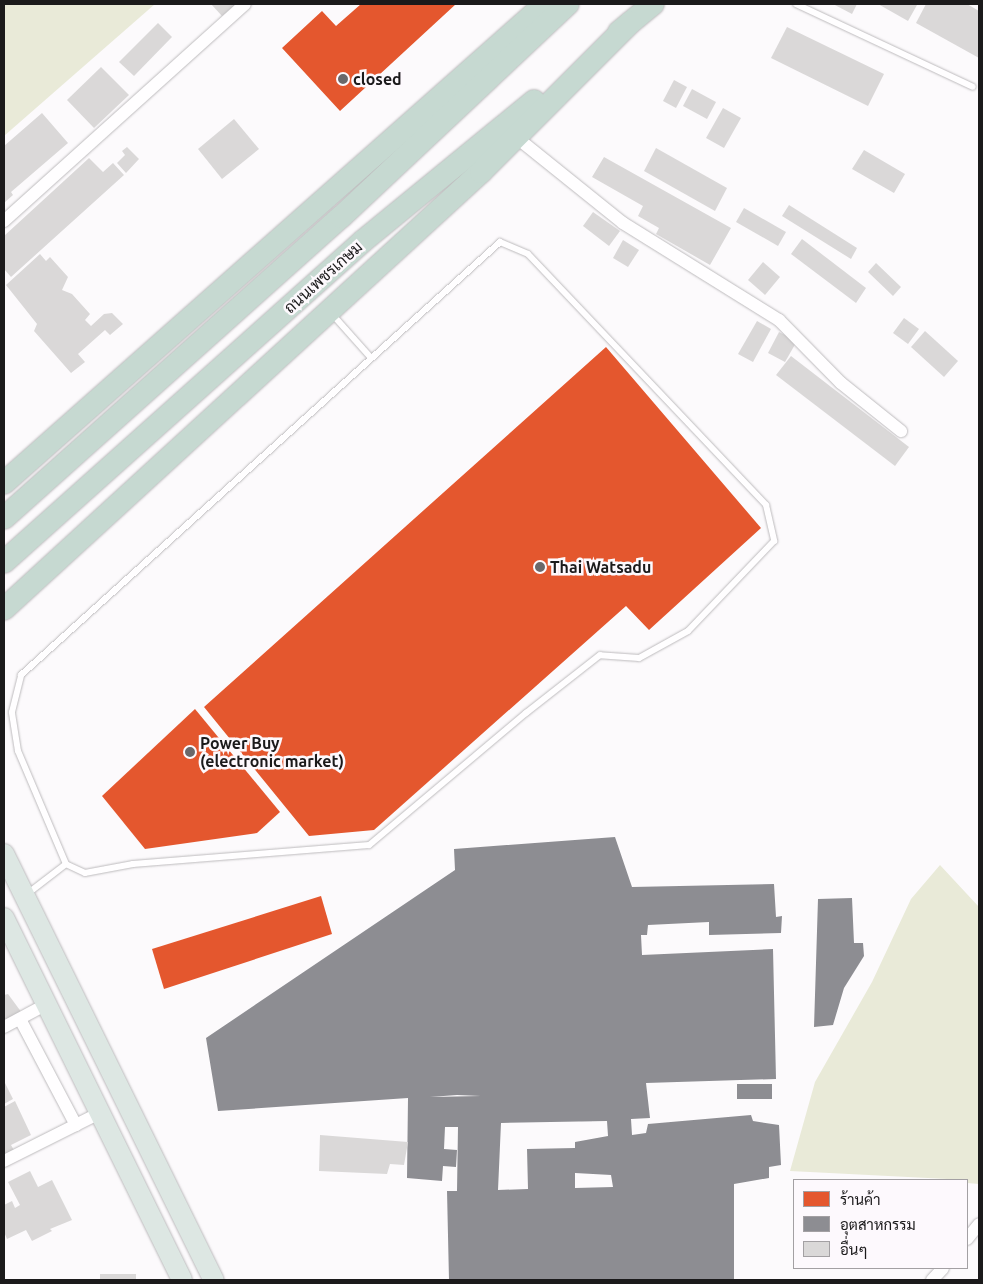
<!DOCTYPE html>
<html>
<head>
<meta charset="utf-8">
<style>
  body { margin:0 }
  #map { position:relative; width:983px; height:1284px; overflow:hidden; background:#fcfafc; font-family:Ubuntu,Sarabun,sans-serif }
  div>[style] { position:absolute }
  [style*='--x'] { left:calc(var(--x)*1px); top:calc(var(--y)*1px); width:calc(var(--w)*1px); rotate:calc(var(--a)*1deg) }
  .green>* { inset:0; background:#e9ead8 }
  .shops>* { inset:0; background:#e4572e }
  .industry>* { inset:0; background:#8d8d92 }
  .building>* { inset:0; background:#dad8d8 }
  .roads { filter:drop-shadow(0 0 1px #bdbbbd) drop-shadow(0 0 1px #bdbbbd) }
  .lane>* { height:6px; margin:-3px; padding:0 3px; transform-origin:3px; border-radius:3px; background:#fffeff }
  .street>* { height:12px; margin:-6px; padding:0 6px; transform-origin:6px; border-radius:6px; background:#fffeff }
  .primary>* { height:20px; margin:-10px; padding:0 10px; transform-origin:10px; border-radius:10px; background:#dde7e3 }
  .highway>* { height:22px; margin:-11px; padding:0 11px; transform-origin:11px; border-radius:11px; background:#c6d9d1 }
  .dots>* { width:14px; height:14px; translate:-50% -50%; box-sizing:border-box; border:2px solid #fdf9fd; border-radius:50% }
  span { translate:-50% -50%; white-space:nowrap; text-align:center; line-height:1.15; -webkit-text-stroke:5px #fdf9fd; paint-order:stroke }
  .poi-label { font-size:16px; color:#1b1a1b; font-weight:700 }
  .left { translate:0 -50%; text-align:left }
  .street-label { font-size:16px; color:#1b1a1b }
  .frame { position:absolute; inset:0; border:5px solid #1b1a1b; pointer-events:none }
  .legend { position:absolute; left:793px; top:1179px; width:175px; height:90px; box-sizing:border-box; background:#fdf9fd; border:1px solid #a3a0a3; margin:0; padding:6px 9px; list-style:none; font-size:15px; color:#1b1a1b }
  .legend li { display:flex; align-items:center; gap:10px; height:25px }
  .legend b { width:25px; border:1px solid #a3a0a3 }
</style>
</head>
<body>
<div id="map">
  <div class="green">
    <i style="clip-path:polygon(4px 4px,155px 4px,4px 136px)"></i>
    <i style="clip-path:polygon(940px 865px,979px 907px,979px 1184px,967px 1183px,967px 1180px,790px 1171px,815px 1082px,872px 982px,911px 899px)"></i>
  </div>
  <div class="shops">
    <i style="clip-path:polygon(361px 4px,456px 4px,340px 111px,282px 48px,322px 11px,336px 26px)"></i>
    <i style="clip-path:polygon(606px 347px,761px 528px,649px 630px,626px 606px,374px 830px,309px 836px,204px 707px)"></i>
    <i style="clip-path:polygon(195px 709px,280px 812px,257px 833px,145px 849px,102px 796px)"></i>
    <i style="clip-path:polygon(321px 896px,332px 934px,164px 989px,152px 949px)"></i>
  </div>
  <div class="industry">
    <i style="clip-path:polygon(evenodd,615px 837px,632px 887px,774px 884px,776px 917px,782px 916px,781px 933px,709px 935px,709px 922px,648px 925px,647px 935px,641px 935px,642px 955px,773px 949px,776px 1079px,646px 1083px,650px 1118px,631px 1119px,632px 1135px,646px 1133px,648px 1124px,751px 1115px,753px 1121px,779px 1125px,781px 1165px,769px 1167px,769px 1178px,734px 1184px,734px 1280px,449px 1280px,447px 1191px,457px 1191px,458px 1127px,445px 1127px,444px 1149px,457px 1150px,456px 1167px,443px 1166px,442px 1181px,407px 1178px,408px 1098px,218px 1111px,206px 1038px,455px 870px,454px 849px,615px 837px,457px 1095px,481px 1096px,430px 1097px,457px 1095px,615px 837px,607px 1121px,608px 1136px,575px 1142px,575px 1148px,527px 1149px,528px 1189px,498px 1190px,501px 1123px,607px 1121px,615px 837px,575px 1173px,611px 1175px,613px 1187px,575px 1188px,575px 1173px)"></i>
    <i style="clip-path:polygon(852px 898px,854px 943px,863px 943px,864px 956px,844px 988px,833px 1025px,814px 1027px,818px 899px)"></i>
    <i style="clip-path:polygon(737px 1084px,772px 1084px,772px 1099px,737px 1099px)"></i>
  </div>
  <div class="building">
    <i style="clip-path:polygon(211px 4px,236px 4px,222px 16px)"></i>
    <i style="clip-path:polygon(833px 4px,857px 4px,852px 14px)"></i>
    <i style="clip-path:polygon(878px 4px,915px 4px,917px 5px,908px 21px)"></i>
    <i style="clip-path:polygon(926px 4px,967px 4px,979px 11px,979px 58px,916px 23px)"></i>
    <i style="clip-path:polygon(158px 23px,172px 37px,134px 76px,119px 62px)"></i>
    <i style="clip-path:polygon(787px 27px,884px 74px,868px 106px,771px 58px)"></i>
    <i style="clip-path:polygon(101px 67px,129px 95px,94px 128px,67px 100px)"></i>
    <i style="clip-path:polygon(674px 80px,687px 87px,676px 108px,663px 101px)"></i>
    <i style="clip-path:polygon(692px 89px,716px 102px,707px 119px,683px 106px)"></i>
    <i style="clip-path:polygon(723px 108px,741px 118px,724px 148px,706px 138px)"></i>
    <i style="clip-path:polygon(42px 113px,68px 143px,11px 192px,13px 195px,4px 203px,4px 146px)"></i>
    <i style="clip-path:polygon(234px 119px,259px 149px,222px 179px,198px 149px)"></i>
    <i style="clip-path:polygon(127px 147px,139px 159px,126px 173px,117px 163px,125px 155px,122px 151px)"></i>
    <i style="clip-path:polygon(656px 148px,727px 188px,715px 211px,644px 171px)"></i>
    <i style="clip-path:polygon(864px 150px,905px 174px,894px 193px,852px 169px)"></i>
    <i style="clip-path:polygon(604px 157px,731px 228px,710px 265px,656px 234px,659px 228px,638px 216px,643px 206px,592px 177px)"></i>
    <i style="clip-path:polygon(89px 158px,103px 172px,113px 163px,124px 175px,11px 277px,4px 269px,4px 236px)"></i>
    <i style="clip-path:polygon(789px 205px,857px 248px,851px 259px,782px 216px)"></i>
    <i style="clip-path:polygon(744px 208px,786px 232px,778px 246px,736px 222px)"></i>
    <i style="clip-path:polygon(593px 212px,620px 231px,609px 246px,583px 226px)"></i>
    <i style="clip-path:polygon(802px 239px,866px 288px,856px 303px,791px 254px)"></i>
    <i style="clip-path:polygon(623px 240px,639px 250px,628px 267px,613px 258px)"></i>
    <i style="clip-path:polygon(40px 254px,46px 261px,50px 257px,68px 277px,62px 290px,72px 294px,90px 314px,85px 320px,91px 326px,104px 314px,112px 313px,123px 324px,110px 335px,105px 330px,78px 354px,85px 362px,71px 373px,34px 331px,37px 324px,6px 285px)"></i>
    <i style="clip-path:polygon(763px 262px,780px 277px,765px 295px,748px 280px)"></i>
    <i style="clip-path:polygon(876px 263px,901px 287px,893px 296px,868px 272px)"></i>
    <i style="clip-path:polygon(904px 318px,919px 329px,908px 344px,893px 333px)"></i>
    <i style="clip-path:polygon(757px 321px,771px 329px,753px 362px,738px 354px)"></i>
    <i style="clip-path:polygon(925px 331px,958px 361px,944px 377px,911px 347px)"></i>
    <i style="clip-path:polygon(779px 332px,797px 341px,785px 362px,768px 353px)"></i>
    <i style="clip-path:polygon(791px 356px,909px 447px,895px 466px,776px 375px)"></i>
    <i style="clip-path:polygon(8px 994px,22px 1013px,4px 1024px,4px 995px)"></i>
    <i style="clip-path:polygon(4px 1081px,13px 1099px,4px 1104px)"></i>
    <i style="clip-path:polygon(15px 1101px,31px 1135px,11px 1145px,15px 1152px,4px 1158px,4px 1107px)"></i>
    <i style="clip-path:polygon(320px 1135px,408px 1142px,404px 1165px,390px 1164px,387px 1174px,319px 1171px)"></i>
    <i style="clip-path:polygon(30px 1171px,38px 1187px,52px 1180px,72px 1220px,50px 1229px,52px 1231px,32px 1241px,26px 1230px,7px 1239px,4px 1232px,4px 1205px,12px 1201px,15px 1208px,20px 1205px,8px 1182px)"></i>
    <i style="clip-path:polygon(100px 1274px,136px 1274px,136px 1280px,100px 1280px)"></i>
  </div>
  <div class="roads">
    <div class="lane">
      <i style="--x:796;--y:4;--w:195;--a:25.1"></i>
      <i style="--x:332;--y:314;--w:59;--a:48.4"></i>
      <i style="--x:27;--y:894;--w:49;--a:-37.6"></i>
      <i style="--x:66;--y:864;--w:123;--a:-113"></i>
      <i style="--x:18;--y:751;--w:39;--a:-99"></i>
      <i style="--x:12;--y:712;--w:38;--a:-76"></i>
      <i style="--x:21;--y:675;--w:646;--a:-42.11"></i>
      <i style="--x:500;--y:242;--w:30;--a:23"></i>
      <i style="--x:528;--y:254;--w:346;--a:46.5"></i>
      <i style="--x:766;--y:505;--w:37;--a:77"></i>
      <i style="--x:774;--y:541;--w:124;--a:133.7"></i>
      <i style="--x:688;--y:631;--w:56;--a:151.1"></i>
      <i style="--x:639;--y:658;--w:39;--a:-176"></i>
      <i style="--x:600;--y:655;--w:94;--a:141.9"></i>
      <i style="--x:526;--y:713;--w:205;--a:139.9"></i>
      <i style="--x:369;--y:845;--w:237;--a:175.4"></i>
      <i style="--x:133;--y:864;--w:49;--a:169.4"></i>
      <i style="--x:85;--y:873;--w:21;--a:-155"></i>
    </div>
    <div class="street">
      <i style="--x:516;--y:137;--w:137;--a:38.8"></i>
      <i style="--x:623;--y:223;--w:184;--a:31.9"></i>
      <i style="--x:779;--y:320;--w:88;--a:45.5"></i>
      <i style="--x:841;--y:383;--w:77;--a:38.7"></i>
      <i style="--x:4;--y:221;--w:324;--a:-42"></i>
      <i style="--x:20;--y:1019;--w:120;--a:62.2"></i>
      <i style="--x:4;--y:1027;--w:47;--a:-28.2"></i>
      <i style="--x:4;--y:1161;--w:105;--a:-26.6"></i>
      <i style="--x:967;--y:1239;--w:19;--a:-51"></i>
      <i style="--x:932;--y:1280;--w:16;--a:-47"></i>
    </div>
    <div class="primary">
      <i style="--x:4;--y:854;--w:475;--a:63.8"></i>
      <i style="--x:4;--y:918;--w:403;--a:63.8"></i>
    </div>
    <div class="highway">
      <i style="--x:619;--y:32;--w:44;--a:-39.5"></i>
      <i style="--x:4;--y:483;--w:723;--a:-41.52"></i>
      <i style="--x:4;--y:518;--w:452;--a:-41.8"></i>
      <i style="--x:341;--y:217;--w:311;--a:-43.2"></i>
      <i style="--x:4;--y:562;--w:482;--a:-41.8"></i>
      <i style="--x:363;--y:241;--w:221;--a:-39.3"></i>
      <i style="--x:4;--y:609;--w:647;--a:-42.49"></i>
      <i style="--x:481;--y:172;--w:211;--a:-45"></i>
    </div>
  </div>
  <div class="dots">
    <i style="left:343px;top:79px;background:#6a686a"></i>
    <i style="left:540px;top:567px;background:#6a686a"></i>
    <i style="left:190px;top:752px;background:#6a686a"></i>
  </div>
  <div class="poi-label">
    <span class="left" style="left:353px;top:79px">closed</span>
    <span class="left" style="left:550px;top:567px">Thai Watsadu</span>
    <span class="left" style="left:200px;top:752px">Power Buy<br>(electronic market)</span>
  </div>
  <div class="street-label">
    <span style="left:323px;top:277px;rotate:-42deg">ถนนเพชรเกษม</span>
  </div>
  <div class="frame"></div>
  <ul class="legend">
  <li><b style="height:14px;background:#e4572e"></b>ร้านค้า</li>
  <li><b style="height:14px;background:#8d8d92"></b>อุตสาหกรรม</li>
  <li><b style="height:14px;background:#dad8d8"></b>อื่นๆ</li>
  </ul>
</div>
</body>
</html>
